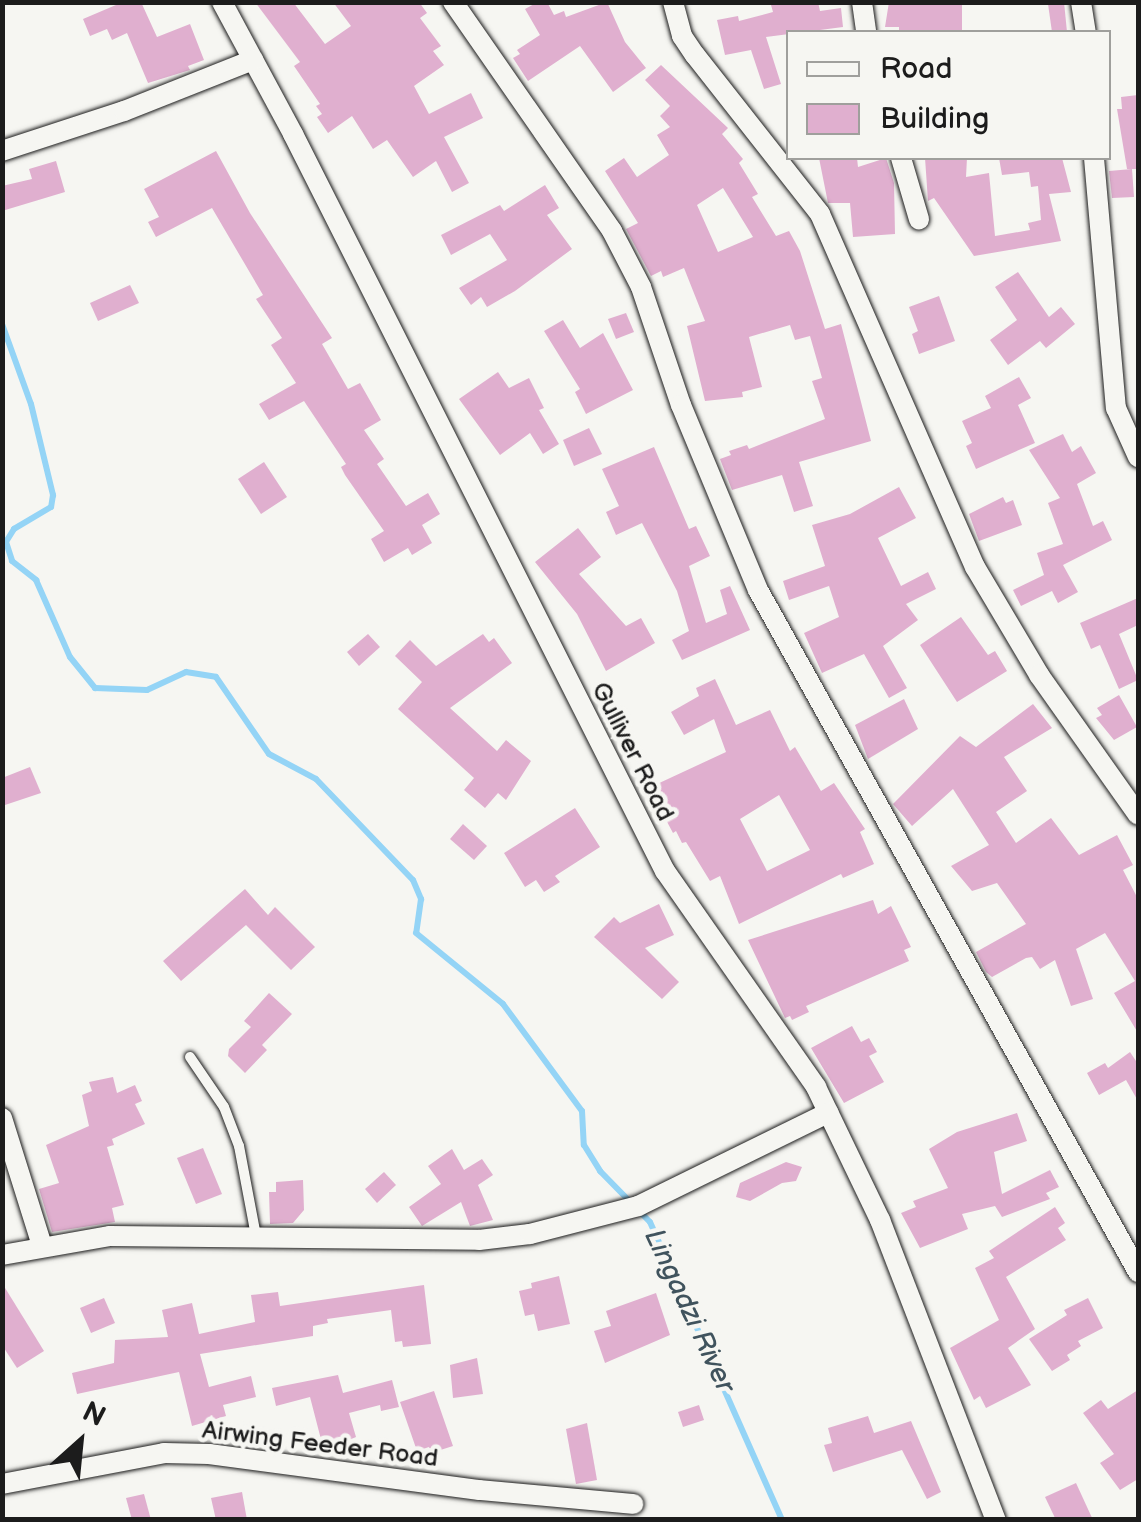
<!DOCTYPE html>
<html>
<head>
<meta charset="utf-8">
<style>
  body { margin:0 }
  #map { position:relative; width:1141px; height:1522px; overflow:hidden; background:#f6f6f2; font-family:"Balsamiq Sans",sans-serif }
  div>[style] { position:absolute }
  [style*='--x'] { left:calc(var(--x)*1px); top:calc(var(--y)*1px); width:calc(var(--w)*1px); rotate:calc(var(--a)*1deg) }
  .stream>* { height:6px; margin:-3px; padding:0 3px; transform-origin:3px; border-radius:3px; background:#94d4f6 }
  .building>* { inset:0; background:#e0afcf }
  .roads { filter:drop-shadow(0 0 2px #1c1c1c) drop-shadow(0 0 2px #1c1c1c) }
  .service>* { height:10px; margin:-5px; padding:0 5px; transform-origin:5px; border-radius:5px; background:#f6f6f2 }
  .minor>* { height:20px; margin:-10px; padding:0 10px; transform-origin:10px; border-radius:10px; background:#f6f6f2 }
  span { translate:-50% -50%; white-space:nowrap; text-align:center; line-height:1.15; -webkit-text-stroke:9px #f6f6f2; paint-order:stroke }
  .street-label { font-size:25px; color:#1c1c1c }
  .water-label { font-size:28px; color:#40535d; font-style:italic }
  .frame { position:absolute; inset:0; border:5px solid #1c1c1c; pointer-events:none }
  .legend { position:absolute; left:786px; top:30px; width:325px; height:130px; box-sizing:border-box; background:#f6f6f2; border:2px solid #9f9f9c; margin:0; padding:12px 18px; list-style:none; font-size:30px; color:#1c1c1c }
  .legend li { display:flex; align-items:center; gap:20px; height:50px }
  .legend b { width:50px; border:2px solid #9f9f9c }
  .north { position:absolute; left:30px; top:1392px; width:100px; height:100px; -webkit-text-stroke:8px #f6f6f2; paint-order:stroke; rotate:27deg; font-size:28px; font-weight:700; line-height:40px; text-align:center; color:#1c1c1c }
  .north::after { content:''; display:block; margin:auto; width:35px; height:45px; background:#1c1c1c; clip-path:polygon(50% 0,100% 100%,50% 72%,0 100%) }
</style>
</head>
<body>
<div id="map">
  <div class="stream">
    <i style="--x:2;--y:324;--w:85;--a:70.1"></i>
    <i style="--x:31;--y:404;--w:94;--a:76.4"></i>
    <i style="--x:53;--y:495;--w:12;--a:99"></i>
    <i style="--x:51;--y:507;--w:43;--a:149.3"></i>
    <i style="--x:14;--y:529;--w:15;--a:122"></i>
    <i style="--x:6;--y:542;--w:20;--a:72"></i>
    <i style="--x:12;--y:561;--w:31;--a:38"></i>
    <i style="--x:36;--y:580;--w:84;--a:66.2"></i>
    <i style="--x:70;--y:657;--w:40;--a:51"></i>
    <i style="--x:95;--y:688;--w:52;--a:2.2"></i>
    <i style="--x:147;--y:690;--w:43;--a:-24.8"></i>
    <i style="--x:186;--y:672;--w:30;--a:9"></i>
    <i style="--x:216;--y:677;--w:93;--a:55.5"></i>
    <i style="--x:269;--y:754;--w:53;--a:28"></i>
    <i style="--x:316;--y:779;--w:140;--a:46.2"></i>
    <i style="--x:413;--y:880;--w:21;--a:67"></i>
    <i style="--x:421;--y:899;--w:34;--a:98"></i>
    <i style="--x:416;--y:933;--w:112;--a:39.2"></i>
    <i style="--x:503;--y:1004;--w:133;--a:53.6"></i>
    <i style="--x:582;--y:1111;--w:34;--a:87"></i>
    <i style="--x:584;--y:1145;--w:31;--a:58"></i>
    <i style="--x:600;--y:1171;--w:71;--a:45.6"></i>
    <i style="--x:650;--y:1222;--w:326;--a:66.1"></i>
  </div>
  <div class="building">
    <i style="clip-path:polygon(123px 2px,141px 2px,157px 37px,190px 24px,204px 60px,188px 66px,190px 70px,148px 83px,127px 33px,112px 40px,107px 29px,90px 36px,83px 19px)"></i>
    <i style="clip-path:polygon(255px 2px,293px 2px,325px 44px,351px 26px,333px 2px,419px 2px,427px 13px,420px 18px,441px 46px,433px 51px,444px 65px,414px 86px,429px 114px,471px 93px,483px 118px,444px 137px,469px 183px,452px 192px,436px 161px,413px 177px,387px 140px,373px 149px,352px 116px,328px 133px,317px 117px,322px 114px,316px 106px,320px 104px,294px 66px,300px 62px)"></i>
    <i style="clip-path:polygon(538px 2px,547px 2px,554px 15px,564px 11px,566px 17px,607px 2px,625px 42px,646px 68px,613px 92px,580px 46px,528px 81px,513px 58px,520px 54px,517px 50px,540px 35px,525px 9px)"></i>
    <i style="clip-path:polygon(785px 2px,818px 2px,820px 11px,841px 8px,843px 27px,766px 37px,781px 84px,764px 89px,751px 50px,725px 55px,717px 20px,738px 16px,739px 21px,773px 12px,771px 5px)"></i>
    <i style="clip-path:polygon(889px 2px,962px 2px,962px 32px,899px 32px,899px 27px,885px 27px)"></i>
    <i style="clip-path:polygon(1064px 2px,1067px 32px,1052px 32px,1048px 4px)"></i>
    <i style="clip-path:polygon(evenodd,661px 65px,728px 128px,722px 134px,743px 159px,739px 163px,758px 194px,752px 197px,776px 236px,789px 231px,800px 251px,825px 329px,841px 324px,871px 441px,799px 462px,813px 506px,794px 512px,782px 475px,732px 490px,720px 459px,731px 455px,729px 451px,747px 445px,749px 449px,825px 419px,812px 381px,822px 378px,810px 336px,795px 340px,790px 325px,749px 337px,762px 387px,742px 392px,743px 397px,705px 401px,687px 326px,705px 321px,684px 268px,663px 277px,661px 271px,651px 276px,626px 229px,638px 223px,605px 171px,624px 158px,637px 177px,669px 155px,657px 135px,670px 127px,660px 116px,670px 106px,645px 80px,661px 65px,723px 188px,753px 237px,718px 252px,697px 205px,723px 188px)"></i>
    <i style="clip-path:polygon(1138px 95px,1138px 169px,1127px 169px,1117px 109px,1122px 109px,1121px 97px)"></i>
    <i style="clip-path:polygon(216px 151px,250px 213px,332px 338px,322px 344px,348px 389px,360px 383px,381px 420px,364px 430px,384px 459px,377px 464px,406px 506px,428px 493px,440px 514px,422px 525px,432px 543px,412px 555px,408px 548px,384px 562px,371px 539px,384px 531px,345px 475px,341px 467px,346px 464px,304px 401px,269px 420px,259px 404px,296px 383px,271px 345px,282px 338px,256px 299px,263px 295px,212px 208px,156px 237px,148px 222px,159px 217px,144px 189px)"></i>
    <i style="clip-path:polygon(819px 158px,857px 158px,858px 167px,886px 158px,894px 183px,895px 234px,853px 237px,850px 203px,828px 203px)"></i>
    <i style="clip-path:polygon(925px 158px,967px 158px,966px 177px,989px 173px,995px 236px,1030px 230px,1028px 223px,1041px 220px,1038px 186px,1031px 187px,1029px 172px,1002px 175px,999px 158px,1062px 158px,1071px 192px,1049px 194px,1061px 241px,974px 256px,934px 198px,928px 201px)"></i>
    <i style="clip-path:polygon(56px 161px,65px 192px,2px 211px,2px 186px,32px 179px,29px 169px)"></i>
    <i style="clip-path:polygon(1132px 169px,1134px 197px,1112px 198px,1109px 171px)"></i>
    <i style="clip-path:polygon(545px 185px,559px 208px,547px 215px,572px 249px,515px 291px,487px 307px,481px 297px,471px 305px,459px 288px,507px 260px,490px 234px,451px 255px,441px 235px,500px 205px,504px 211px)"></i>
    <i style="clip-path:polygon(1018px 272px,1049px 317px,1061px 307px,1075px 324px,1046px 348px,1040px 341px,1008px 365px,990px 340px,1017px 320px,995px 287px)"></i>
    <i style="clip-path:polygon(130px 285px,139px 303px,98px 321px,90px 303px)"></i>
    <i style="clip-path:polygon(939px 296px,955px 341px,919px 354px,912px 334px,918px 331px,909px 307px)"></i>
    <i style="clip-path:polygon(626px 313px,634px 332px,616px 339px,608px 319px)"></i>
    <i style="clip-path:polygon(563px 320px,580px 348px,603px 333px,633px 390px,586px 414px,575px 392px,580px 389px,544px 331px)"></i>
    <i style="clip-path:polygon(498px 372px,509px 388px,529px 378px,544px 408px,539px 410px,559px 444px,543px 454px,530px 433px,500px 455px,459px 399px)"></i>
    <i style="clip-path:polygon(1019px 377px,1031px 398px,1018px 405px,1035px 443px,976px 469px,966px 446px,972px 443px,962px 421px,991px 408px,985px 396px)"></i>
    <i style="clip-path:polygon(589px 428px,602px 454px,574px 466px,563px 440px)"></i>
    <i style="clip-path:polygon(1063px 434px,1072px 452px,1081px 446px,1096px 473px,1077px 484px,1093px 526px,1103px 521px,1112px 540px,1063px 565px,1078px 592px,1058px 603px,1052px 591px,1021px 606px,1013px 590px,1044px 575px,1037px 553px,1063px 544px,1048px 503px,1060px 498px,1029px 450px)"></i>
    <i style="clip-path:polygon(654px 447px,689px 529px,696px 526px,710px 556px,689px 566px,706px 623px,727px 614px,720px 590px,730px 586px,750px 630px,682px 660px,672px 640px,689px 631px,677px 591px,642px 523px,616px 535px,606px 512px,619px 506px,602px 469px)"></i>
    <i style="clip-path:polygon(264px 462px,287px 497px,261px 514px,238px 479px)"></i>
    <i style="clip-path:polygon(899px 487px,916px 518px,878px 538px,901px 586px,928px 572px,936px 589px,906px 604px,918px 620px,883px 646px,907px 688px,889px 698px,864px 654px,822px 673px,804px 633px,839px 617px,829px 586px,789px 600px,783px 581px,825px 566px,812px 525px,850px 514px)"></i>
    <i style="clip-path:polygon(1003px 497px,1006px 503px,1013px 500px,1022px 525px,979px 541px,969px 514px)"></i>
    <i style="clip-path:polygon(578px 528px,601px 557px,579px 574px,626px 626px,641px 618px,655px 643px,606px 671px,577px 614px,535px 562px)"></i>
    <i style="clip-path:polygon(1138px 598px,1138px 625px,1119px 634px,1138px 680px,1119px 689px,1100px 645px,1091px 649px,1080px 623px)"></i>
    <i style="clip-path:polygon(961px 617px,988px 655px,995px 651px,1007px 671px,957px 702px,920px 645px)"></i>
    <i style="clip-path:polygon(368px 634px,380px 647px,359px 666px,347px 652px)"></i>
    <i style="clip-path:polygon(483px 634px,489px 642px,494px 638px,512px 663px,450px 708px,497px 751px,506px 740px,531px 761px,506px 800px,498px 793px,485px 808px,464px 790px,474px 778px,398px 709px,422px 682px,395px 656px,410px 640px,436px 666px)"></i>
    <i style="clip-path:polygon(evenodd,715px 679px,736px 725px,770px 710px,790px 751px,795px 747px,821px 791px,834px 783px,865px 829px,860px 832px,874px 864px,843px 878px,841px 874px,739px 924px,720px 876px,710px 881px,686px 842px,682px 843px,676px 831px,673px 833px,665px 818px,670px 815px,655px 785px,726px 752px,714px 719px,684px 735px,671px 712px,699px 696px,696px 688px,715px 679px,779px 795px,810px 850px,767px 871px,740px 819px,779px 795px)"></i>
    <i style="clip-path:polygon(1119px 695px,1137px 727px,1114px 740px,1096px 718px,1102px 715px,1097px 708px)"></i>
    <i style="clip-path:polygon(904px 699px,918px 729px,868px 759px,855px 725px)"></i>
    <i style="clip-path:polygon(1033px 704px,1052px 728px,1004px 757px,1027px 791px,996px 812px,1016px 843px,1051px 818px,1079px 855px,1117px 835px,1133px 865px,1123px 870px,1138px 899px,1138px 1033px,1114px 993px,1135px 981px,1105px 933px,1076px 949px,1093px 999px,1071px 1006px,1055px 960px,1040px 969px,1032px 957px,1026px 958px,992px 977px,986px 972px,976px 952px,1026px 924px,997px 883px,972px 891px,951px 866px,989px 845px,953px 789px,912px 826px,893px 804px,960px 736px,976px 747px)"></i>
    <i style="clip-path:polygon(30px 767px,41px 793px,2px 806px,2px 778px)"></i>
    <i style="clip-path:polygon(575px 808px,600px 847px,555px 876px,560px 882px,544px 892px,536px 880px,525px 887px,504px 853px)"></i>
    <i style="clip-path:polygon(463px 824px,487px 846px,474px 860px,450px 839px)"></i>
    <i style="clip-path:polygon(245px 889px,268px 915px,275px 907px,315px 947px,291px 970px,246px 925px,181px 981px,163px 961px)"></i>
    <i style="clip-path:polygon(873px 900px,878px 914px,891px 906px,911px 947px,904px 950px,909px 961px,806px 1006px,809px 1012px,792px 1020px,790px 1016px,785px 1018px,748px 940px)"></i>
    <i style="clip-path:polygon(659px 904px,674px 935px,645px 948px,679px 982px,662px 999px,594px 937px,614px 917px,620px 923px)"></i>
    <i style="clip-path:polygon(269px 993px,292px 1014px,262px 1045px,267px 1050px,245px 1073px,228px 1056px,229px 1049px,251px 1027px,244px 1021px)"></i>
    <i style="clip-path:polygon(852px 1026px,861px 1042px,869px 1038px,877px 1052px,869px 1056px,884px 1082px,844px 1103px,811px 1048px)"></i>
    <i style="clip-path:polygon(1130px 1052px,1138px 1064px,1138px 1101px,1126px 1080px,1099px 1095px,1087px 1073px,1105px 1063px,1108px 1068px)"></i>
    <i style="clip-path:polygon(113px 1077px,117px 1093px,135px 1085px,142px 1101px,135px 1104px,145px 1124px,112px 1139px,114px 1145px,107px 1147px,124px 1205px,112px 1208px,115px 1222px,52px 1232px,39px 1189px,59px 1183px,46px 1145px,89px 1126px,82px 1095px,92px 1091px,89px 1082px)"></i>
    <i style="clip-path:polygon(1017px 1113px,1027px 1141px,994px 1152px,1002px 1194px,1050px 1170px,1059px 1187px,1046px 1193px,1050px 1199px,1002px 1217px,995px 1206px,962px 1214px,968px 1229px,920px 1248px,901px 1213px,916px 1207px,913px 1201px,948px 1188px,929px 1149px,957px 1132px)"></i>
    <i style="clip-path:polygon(203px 1148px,222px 1194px,196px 1204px,177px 1158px)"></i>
    <i style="clip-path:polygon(452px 1149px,464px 1170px,482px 1159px,493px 1175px,478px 1185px,493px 1220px,470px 1226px,461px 1202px,422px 1226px,409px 1207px,441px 1184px,428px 1166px)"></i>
    <i style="clip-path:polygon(786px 1162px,802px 1167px,796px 1181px,782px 1183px,750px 1201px,736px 1197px,740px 1183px)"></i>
    <i style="clip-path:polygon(384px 1172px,396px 1185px,377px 1203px,365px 1189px)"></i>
    <i style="clip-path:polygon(303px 1180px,304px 1210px,293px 1223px,270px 1224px,269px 1192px,276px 1192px,276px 1182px)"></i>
    <i style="clip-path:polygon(1055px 1207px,1065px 1223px,1058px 1228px,1066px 1240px,1006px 1277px,1035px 1329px,1008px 1348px,1031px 1385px,986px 1408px,980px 1396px,974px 1400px,950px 1348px,999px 1320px,975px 1268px,994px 1258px,989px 1251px)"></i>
    <i style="clip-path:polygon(559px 1276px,570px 1324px,538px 1331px,534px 1314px,525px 1316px,519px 1291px,532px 1288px,531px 1283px)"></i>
    <i style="clip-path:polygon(2px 1283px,44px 1351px,17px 1368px,2px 1345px)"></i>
    <i style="clip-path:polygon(424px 1285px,431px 1344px,403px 1347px,402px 1341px,395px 1342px,391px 1310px,327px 1319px,328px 1323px,313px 1326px,313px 1336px,200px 1354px,209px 1387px,251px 1376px,256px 1397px,223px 1405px,226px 1416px,192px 1426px,179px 1372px,77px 1394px,72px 1373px,114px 1363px,115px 1340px,168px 1337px,162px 1310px,192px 1303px,199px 1334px,255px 1322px,251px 1295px,278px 1292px,280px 1306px)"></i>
    <i style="clip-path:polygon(656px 1293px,670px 1335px,605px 1363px,594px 1331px,611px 1326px,606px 1311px)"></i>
    <i style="clip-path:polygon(104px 1298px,115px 1323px,91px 1333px,80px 1308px)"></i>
    <i style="clip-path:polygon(1088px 1298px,1103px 1328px,1078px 1341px,1081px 1346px,1067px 1355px,1070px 1360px,1052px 1371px,1029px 1339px,1067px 1315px,1064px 1310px)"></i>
    <i style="clip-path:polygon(477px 1358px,483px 1394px,453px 1398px,450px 1365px)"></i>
    <i style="clip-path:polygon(338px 1375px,343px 1393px,392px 1380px,399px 1407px,381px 1411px,380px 1405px,349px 1413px,356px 1437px,324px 1451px,310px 1397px,276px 1406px,272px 1388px)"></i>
    <i style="clip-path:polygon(1138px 1390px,1138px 1479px,1120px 1490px,1100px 1463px,1114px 1454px,1083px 1413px,1101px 1400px,1108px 1409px)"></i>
    <i style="clip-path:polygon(434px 1391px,453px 1446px,431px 1453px,429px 1447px,417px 1451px,400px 1402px)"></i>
    <i style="clip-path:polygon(699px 1405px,704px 1420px,683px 1427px,678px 1412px)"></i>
    <i style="clip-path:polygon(868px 1416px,874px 1433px,911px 1421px,941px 1492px,927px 1499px,902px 1450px,833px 1472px,824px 1445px,832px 1443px,828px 1428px)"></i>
    <i style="clip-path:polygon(587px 1423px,597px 1480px,576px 1484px,566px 1429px)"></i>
    <i style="clip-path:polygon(1076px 1483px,1093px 1520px,1056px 1520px,1045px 1497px)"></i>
    <i style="clip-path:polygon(242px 1492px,247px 1520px,216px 1520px,211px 1498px)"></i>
    <i style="clip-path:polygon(144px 1494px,151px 1520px,132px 1520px,126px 1498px)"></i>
  </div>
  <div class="roads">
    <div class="service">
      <i style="--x:190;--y:1057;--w:60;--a:55.8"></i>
      <i style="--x:224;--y:1107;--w:42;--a:69"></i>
      <i style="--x:239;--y:1146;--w:92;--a:79.3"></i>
    </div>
    <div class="minor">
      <i style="--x:222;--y:2;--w:150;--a:61.7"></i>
      <i style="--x:293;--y:134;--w:826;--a:63.22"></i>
      <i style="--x:665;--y:871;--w:264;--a:55"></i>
      <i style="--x:816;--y:1087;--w:148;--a:64.3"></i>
      <i style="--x:880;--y:1220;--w:322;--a:68.9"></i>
      <i style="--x:453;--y:2;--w:279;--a:55.2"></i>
      <i style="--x:612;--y:231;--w:63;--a:62.6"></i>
      <i style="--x:641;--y:287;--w:125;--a:71.3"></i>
      <i style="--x:681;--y:405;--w:200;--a:67.4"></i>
      <i style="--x:758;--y:590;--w:781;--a:60.87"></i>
      <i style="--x:673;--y:2;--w:35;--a:75"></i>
      <i style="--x:682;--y:36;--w:23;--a:56"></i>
      <i style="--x:695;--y:55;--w:202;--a:51.8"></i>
      <i style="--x:820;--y:214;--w:386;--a:66.3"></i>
      <i style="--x:975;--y:567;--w:126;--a:59.3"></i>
      <i style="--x:1039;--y:675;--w:171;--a:54.7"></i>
      <i style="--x:862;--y:2;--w:30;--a:82"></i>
      <i style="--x:1081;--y:2;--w:30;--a:81"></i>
      <i style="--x:2;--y:151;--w:128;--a:-18.2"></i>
      <i style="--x:124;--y:111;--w:139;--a:-21.6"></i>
      <i style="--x:901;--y:158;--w:64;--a:73.6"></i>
      <i style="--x:1094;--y:158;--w:251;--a:85"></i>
      <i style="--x:1116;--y:408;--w:54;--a:65.8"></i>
      <i style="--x:2;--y:1118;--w:134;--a:72.6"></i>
      <i style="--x:2;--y:1255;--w:110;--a:-10"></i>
      <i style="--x:110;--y:1236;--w:369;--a:0.6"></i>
      <i style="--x:479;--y:1240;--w:51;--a:-6.7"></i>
      <i style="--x:530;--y:1234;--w:112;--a:-14.5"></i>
      <i style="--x:638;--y:1206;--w:212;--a:-26.1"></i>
      <i style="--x:2;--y:1484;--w:165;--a:-10.8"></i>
      <i style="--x:164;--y:1453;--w:45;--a:1.3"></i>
      <i style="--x:209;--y:1454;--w:273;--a:7.6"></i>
      <i style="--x:480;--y:1490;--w:154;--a:5.2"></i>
    </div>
  </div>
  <div class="street-label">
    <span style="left:632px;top:752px;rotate:63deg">Gulliver Road</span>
    <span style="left:320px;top:1445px;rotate:7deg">Airwing Feeder Road</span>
  </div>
  <div class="water-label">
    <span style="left:689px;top:1311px;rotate:65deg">Lingadzi River</span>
  </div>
  <div class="frame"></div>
  <ul class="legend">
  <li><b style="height:12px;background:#f6f6f2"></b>Road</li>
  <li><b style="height:28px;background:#e0afcf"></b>Building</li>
  </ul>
  <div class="north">N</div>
</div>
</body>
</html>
